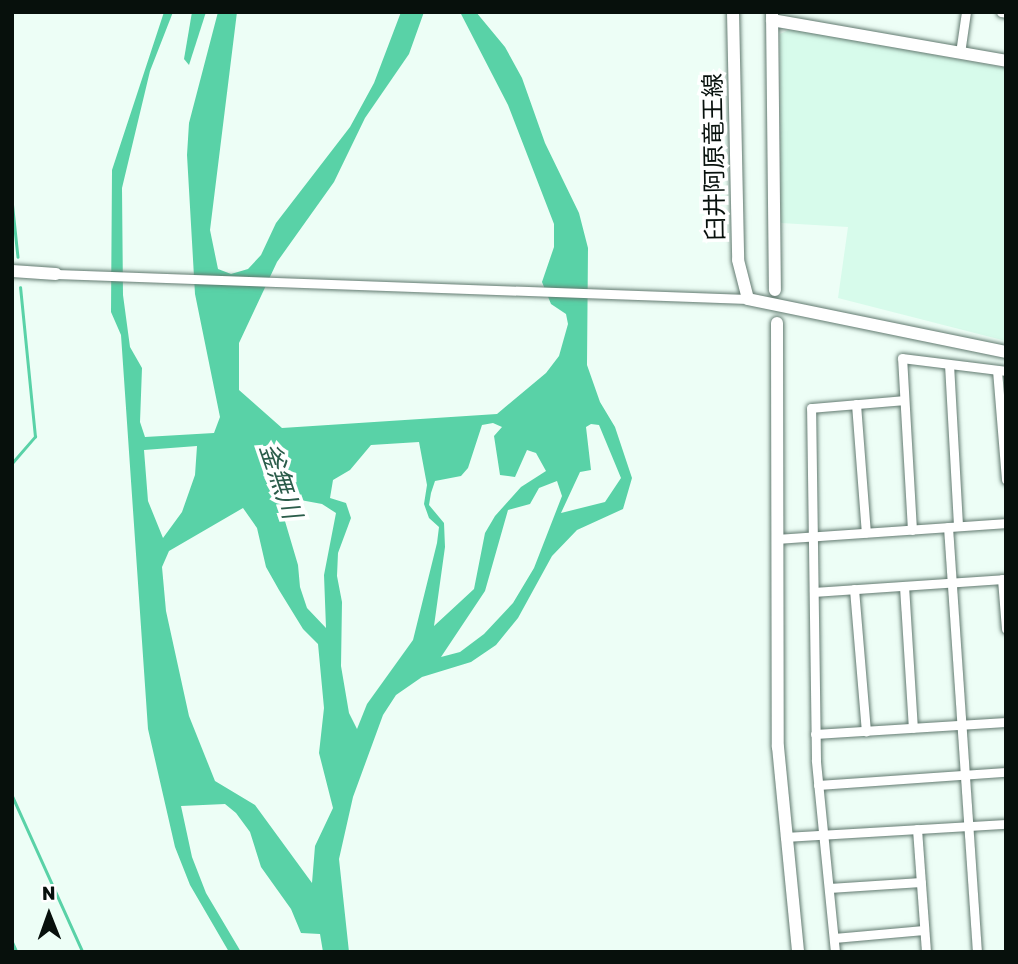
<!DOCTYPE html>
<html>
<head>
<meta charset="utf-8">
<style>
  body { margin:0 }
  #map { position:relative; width:1018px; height:964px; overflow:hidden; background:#edfef6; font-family:Rubik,"Noto Sans JP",sans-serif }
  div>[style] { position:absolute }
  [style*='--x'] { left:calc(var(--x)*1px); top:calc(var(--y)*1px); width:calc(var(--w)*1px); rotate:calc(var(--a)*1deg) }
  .built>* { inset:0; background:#d7fbeb }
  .water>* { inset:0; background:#59d2a7 }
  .stream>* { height:2.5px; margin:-1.25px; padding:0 1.25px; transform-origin:1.25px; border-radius:1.25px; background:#59d2a7 }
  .roads { filter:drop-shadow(0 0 2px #627a70) drop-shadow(0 0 2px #627a70) }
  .street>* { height:9px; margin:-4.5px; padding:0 4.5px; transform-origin:4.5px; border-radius:4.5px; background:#fff }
  .secondary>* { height:12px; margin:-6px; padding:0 6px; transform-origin:6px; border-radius:6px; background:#fff }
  span { translate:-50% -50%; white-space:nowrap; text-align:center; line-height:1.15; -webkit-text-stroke:7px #fff; paint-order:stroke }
  .street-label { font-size:24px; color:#07100c }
  .water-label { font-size:26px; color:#2b5c4a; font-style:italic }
  .frame { position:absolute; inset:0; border:14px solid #07100c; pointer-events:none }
  .north { position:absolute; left:14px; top:880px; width:70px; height:70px; -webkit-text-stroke:5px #fff; paint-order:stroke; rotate:359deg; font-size:19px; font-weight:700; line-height:28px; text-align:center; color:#07100c }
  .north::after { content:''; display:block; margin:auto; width:24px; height:32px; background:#07100c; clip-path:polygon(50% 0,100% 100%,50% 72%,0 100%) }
</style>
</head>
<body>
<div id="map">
  <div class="built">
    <i style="clip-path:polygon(791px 29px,1006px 68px,1006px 341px,838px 298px,848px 227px,781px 223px,780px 34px)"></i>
  </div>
  <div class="water">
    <i style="clip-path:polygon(evenodd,164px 12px,173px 12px,150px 71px,122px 188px,123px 295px,130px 347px,142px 368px,140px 422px,145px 437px,214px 433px,220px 417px,195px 294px,187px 155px,189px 123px,218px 12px,237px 12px,210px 230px,218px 269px,231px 274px,248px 269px,261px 255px,276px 223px,350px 127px,374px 83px,401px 12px,424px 12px,409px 54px,365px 118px,334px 182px,277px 262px,239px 343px,239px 390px,282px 428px,497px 414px,546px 373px,559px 356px,568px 324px,566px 314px,551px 304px,542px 282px,554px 247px,554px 224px,508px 105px,460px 12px,476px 12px,505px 47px,522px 78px,545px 143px,579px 213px,588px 248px,587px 365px,600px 402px,615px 427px,632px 478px,623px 509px,577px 530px,552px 556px,518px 618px,496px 645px,471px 662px,422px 677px,396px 695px,383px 715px,353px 797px,339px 859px,349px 952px,323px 952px,320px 934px,301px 933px,291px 909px,261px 867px,250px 832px,236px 813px,225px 804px,181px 806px,192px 857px,206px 893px,241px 952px,229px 952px,190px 885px,175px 847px,148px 729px,121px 335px,111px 312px,112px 170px,164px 12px,493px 423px,502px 427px,494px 436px,500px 475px,515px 477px,527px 450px,536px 453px,546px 471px,521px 487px,495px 516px,485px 533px,474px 589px,434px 626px,445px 547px,444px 523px,429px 505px,431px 493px,435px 481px,461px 476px,468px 468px,482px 425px,493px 423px,164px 12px,591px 424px,599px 425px,621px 478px,605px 502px,561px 513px,580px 472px,591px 470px,586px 427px,591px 424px,164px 12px,419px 442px,427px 485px,424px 504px,429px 518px,439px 527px,437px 543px,413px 640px,367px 704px,357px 729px,349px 713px,341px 666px,342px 602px,337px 576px,338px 553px,351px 518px,346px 503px,330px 498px,333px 480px,350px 470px,371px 445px,419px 442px,164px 12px,197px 446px,195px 475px,182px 512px,163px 538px,148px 501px,144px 450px,197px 446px,164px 12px,557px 481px,562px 496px,534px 568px,513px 603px,484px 634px,460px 652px,441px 657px,485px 591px,508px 510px,530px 504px,539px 488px,557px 481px,164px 12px,295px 499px,322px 504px,336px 513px,324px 575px,326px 628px,307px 608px,300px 587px,298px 565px,282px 511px,284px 500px,295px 499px,164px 12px,243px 508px,257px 528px,266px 567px,279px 590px,303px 629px,318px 644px,324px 708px,319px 753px,333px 808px,315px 846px,312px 883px,255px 805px,215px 781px,189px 716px,166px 611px,162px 567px,169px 551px,243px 508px)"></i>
    <i style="clip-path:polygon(192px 12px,206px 12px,189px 65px,184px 59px)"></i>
  </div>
  <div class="stream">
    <i style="--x:12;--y:200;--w:57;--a:84"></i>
    <i style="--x:12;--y:463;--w:35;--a:-49"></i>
    <i style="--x:35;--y:437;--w:150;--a:-95.7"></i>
    <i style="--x:12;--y:795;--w:172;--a:65.7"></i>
    <i style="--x:12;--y:941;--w:12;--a:66"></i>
  </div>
  <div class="roads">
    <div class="street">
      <i style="--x:1001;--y:12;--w:5;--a:11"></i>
      <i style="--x:960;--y:53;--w:41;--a:-81.7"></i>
      <i style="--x:56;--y:274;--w:692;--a:2.07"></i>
      <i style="--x:949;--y:364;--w:162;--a:86.8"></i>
      <i style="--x:997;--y:370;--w:110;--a:85.3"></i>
      <i style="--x:856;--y:404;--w:129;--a:85.6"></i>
      <i style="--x:948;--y:527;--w:426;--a:86.1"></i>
      <i style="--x:912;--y:530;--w:172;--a:-93.3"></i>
      <i style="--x:902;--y:358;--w:105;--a:7.1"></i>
      <i style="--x:777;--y:539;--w:230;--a:-4"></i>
      <i style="--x:1002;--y:579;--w:50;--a:85.4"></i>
      <i style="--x:904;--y:586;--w:142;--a:86.4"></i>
      <i style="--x:854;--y:589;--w:143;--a:85.2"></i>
      <i style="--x:814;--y:592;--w:192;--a:-3.9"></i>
      <i style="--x:815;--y:734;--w:191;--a:-3.6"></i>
      <i style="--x:818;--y:785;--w:188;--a:-4"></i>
      <i style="--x:917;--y:829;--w:123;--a:85.8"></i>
      <i style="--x:785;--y:837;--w:221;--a:-3.4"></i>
      <i style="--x:829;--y:888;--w:92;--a:-3.7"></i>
      <i style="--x:834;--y:938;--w:90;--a:-5.1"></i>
      <i style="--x:835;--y:952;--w:193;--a:-95.7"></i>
      <i style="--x:816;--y:760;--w:352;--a:-90.8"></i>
      <i style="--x:811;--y:408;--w:93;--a:-4.9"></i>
    </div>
    <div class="secondary">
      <i style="--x:733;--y:12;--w:248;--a:88.8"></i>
      <i style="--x:738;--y:260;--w:40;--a:75.6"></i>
      <i style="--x:748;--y:299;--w:263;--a:11.6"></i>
      <i style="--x:772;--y:12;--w:278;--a:89.4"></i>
      <i style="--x:772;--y:20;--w:238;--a:9.9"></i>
      <i style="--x:12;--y:271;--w:44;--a:3.9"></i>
      <i style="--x:777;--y:323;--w:424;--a:89.9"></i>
      <i style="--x:778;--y:747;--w:206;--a:84.4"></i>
    </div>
  </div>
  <div class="street-label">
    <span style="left:715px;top:157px;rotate:-91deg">臼井阿原竜王線</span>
  </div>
  <div class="water-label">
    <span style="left:280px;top:481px;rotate:71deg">釜無川</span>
  </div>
  <div class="frame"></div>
  <div class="north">N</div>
</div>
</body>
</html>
